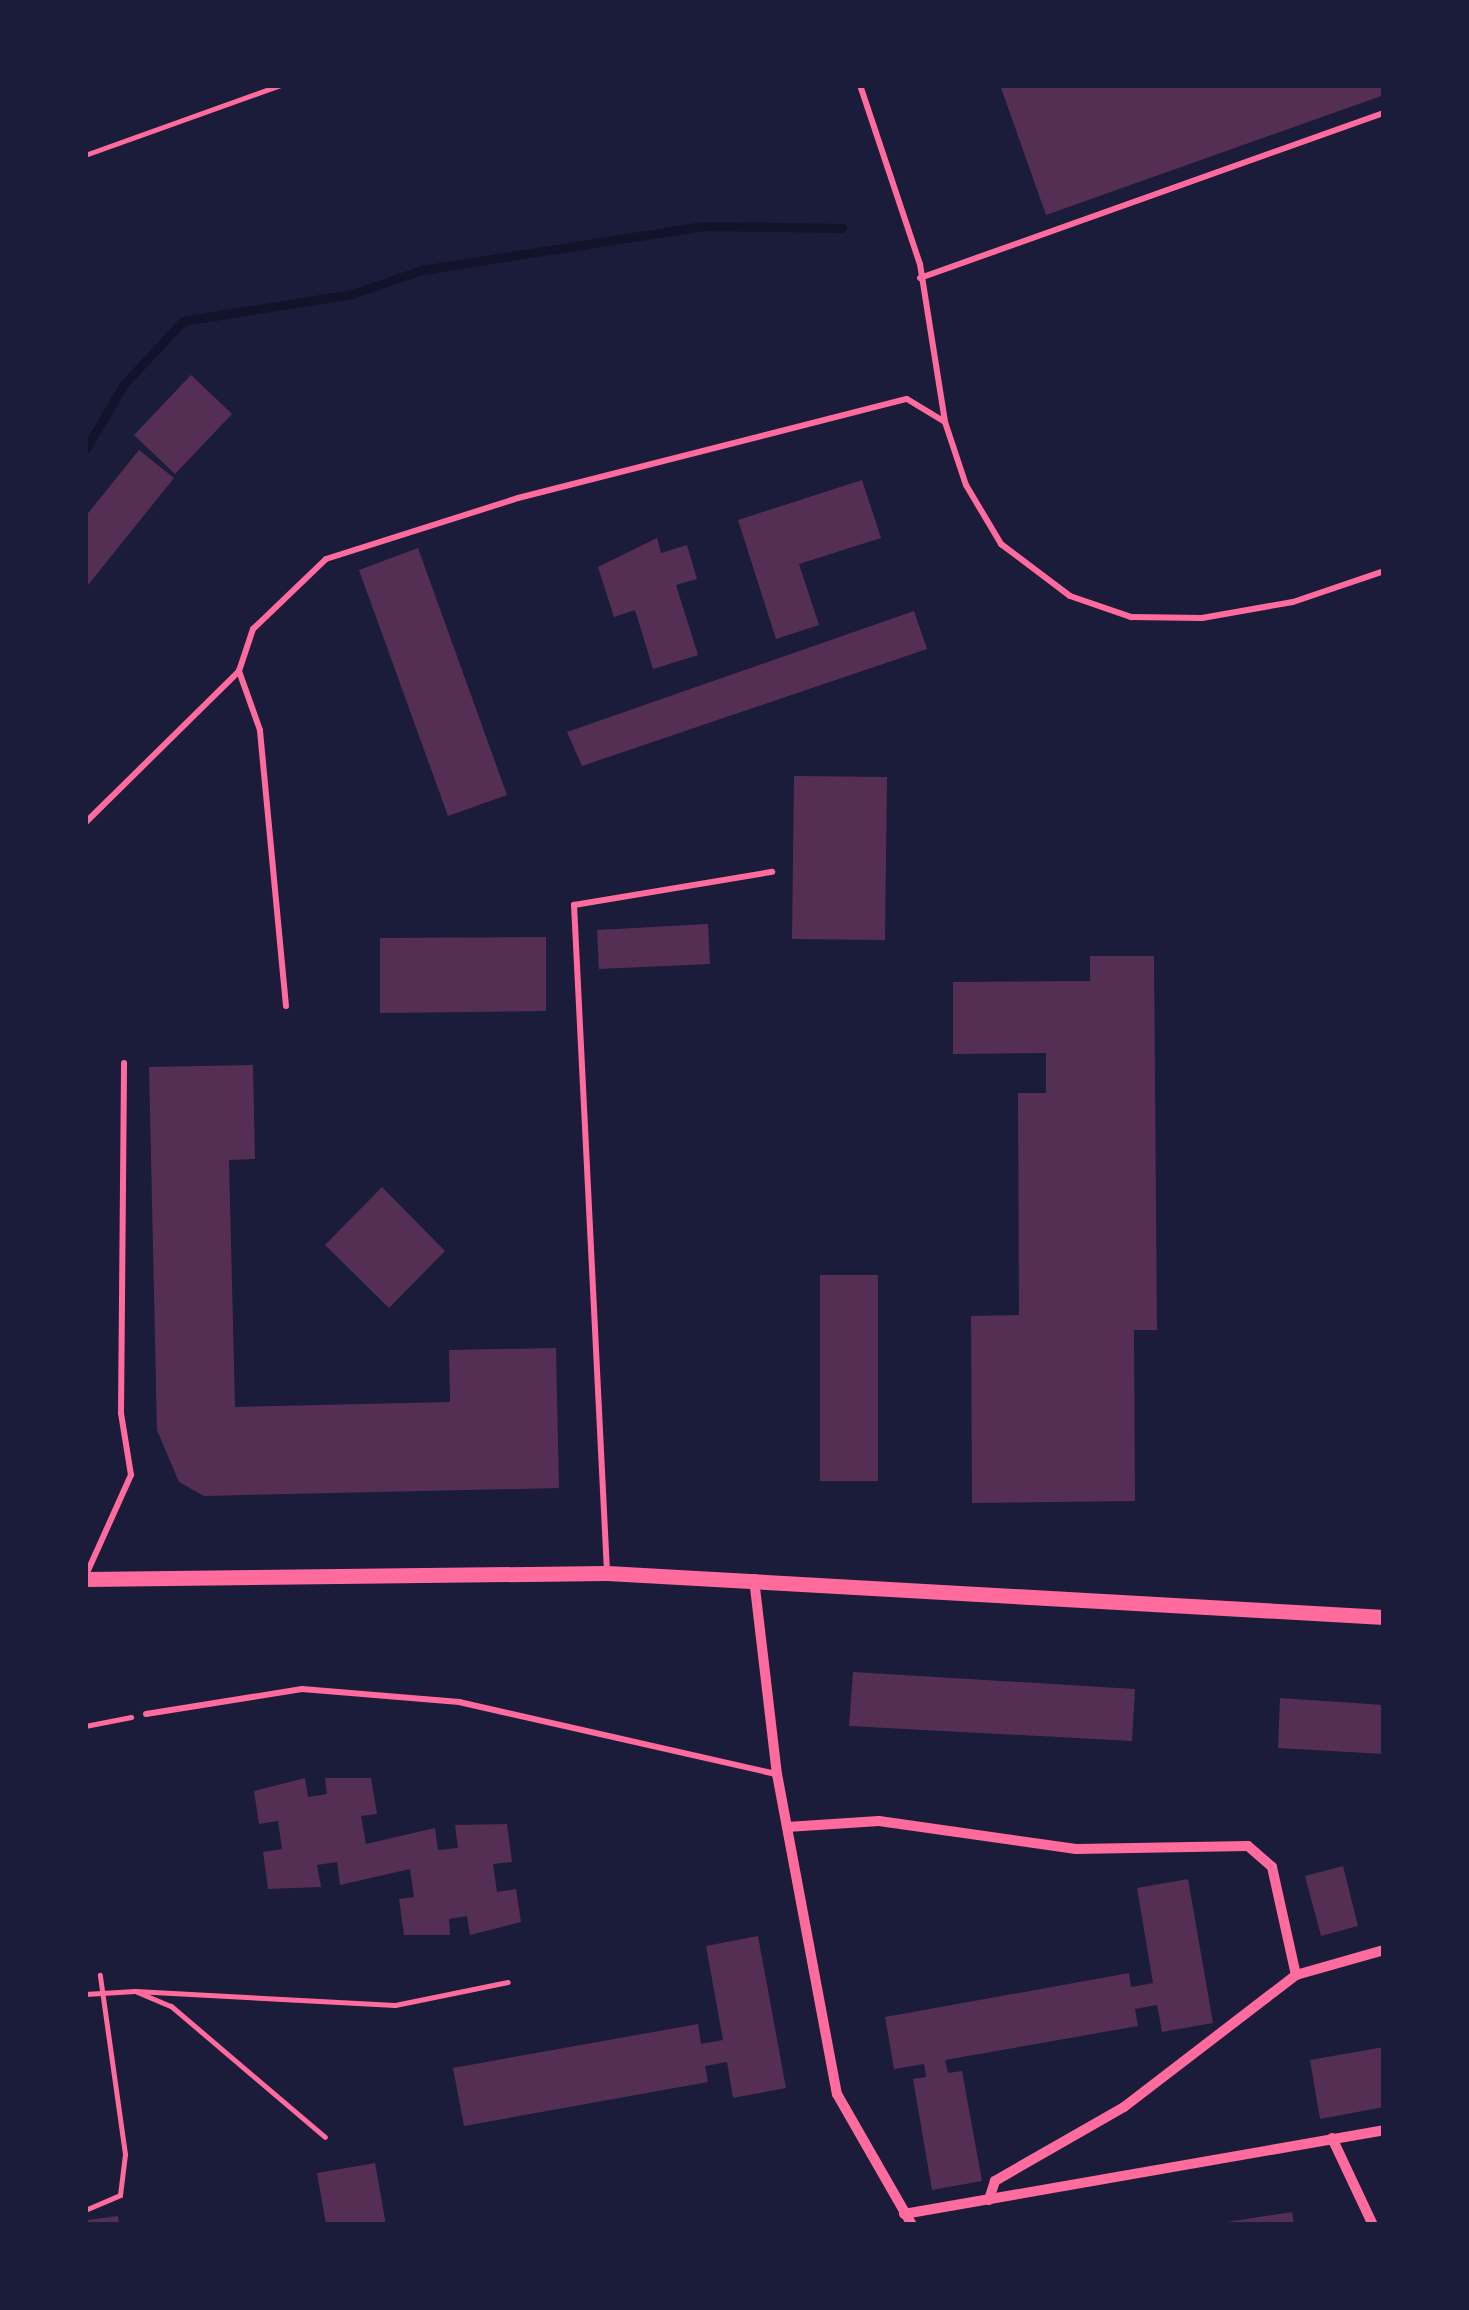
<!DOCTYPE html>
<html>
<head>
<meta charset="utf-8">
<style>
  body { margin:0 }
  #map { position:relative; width:1469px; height:2310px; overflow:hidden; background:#1b1b3a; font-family:"Fira Sans Condensed",sans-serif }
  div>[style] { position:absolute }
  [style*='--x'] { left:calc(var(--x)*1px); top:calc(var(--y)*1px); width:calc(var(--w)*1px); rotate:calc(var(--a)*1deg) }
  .stream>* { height:9px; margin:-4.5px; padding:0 4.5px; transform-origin:4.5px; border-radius:4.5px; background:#12122b }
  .building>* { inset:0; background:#542f53 }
  .path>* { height:5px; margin:-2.5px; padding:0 2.5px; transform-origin:2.5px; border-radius:2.5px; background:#ff6b9d }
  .service>* { height:6px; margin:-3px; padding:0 3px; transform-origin:3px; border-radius:3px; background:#ff6b9d }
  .minor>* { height:10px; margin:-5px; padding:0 5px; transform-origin:5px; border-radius:5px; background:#ff6b9d }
  .tertiary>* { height:15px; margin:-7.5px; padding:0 7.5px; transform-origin:7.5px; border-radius:7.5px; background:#ff6b9d }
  span { translate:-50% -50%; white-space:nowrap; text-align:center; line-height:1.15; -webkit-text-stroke:9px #1b1b3a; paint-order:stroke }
  .frame { position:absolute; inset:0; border:88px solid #1b1b3a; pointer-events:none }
</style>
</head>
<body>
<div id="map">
  <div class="stream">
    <i style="--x:85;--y:450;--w:77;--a:-59.4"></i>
    <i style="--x:124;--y:384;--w:86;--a:-46.9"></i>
    <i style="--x:183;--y:321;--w:171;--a:-9.1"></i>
    <i style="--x:352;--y:294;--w:74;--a:-18.9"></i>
    <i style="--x:422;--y:270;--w:283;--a:-8.9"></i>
    <i style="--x:702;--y:226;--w:140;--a:0.8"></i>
  </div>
  <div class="building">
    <i style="clip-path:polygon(1000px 85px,1384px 85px,1384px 95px,1046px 215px)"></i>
    <i style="clip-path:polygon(191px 375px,232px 414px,175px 474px,134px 435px)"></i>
    <i style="clip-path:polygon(139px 450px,174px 478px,88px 585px,85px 517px)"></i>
    <i style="clip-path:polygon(862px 480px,881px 538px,799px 564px,819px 625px,776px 639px,738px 520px)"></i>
    <i style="clip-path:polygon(657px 538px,661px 553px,687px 545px,697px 579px,676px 585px,698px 655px,653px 669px,635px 610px,614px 617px,598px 567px)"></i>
    <i style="clip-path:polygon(418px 548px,507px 795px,448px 816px,359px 570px)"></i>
    <i style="clip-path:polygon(914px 611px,927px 649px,582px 766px,567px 732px)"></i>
    <i style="clip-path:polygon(794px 776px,887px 777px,885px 940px,792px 939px)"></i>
    <i style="clip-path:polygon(708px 924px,710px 964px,599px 969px,597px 930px)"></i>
    <i style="clip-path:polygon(546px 937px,546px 1011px,380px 1013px,380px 938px)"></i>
    <i style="clip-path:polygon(1090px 956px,1154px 956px,1157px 1330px,1134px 1330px,1135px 1501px,972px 1503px,971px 1316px,1019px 1315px,1018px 1093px,1046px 1093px,1046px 1053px,953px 1054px,953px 982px,1090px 981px)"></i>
    <i style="clip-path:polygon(253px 1065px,255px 1159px,229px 1160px,235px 1407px,450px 1402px,449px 1350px,556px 1348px,559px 1488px,204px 1496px,179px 1482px,157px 1430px,149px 1067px)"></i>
    <i style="clip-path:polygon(382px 1187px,445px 1251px,389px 1308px,325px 1245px)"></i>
    <i style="clip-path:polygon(820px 1275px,878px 1275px,878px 1481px,820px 1481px)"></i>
    <i style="clip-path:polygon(853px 1672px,1135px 1689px,1132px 1741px,849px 1726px)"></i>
    <i style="clip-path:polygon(1280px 1698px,1384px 1705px,1384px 1754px,1278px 1748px)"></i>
    <i style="clip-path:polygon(305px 1778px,308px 1797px,327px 1794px,325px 1778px,371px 1778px,377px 1814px,361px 1816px,366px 1844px,435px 1828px,438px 1850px,458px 1848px,455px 1825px,507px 1824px,512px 1862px,493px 1864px,497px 1892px,516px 1889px,521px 1922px,470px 1935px,467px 1916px,449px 1919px,450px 1935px,404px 1935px,399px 1899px,414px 1897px,410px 1869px,340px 1885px,337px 1862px,317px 1865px,321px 1887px,268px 1889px,263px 1852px,282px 1849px,278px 1821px,259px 1824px,254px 1791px)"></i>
    <i style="clip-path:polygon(1343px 1866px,1358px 1926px,1321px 1936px,1305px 1876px)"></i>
    <i style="clip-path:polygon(1188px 1879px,1213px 2023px,1162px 2032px,1157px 2005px,1135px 2009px,1138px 2026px,945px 2060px,948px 2073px,962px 2071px,982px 2181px,932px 2190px,913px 2079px,926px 2077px,924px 2064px,894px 2069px,885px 2017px,1129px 1973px,1131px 1987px,1153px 1983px,1137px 1888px)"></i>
    <i style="clip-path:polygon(758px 1936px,786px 2088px,733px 2098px,727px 2062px,705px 2066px,708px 2082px,464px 2126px,453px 2068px,698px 2024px,701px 2044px,723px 2040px,706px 1946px)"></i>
    <i style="clip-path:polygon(1384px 2047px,1384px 2107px,1320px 2119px,1310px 2060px)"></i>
    <i style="clip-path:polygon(375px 2163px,386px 2225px,326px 2225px,317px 2173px)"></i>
    <i style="clip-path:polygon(1292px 2212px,1294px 2225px,1221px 2225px,1221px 2223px)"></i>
    <i style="clip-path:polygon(87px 2213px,88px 2220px,118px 2216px,119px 2225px,85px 2225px)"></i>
  </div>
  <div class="path">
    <i style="--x:85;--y:155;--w:208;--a:-19.7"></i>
    <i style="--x:85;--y:1726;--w:47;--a:-11.1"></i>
    <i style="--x:135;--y:1991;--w:260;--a:3.1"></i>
    <i style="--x:395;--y:2005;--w:115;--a:-11.5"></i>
    <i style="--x:85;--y:1994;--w:50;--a:-3.4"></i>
    <i style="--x:135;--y:1991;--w:39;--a:23"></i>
    <i style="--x:171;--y:2006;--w:202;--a:40.4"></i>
    <i style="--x:85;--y:2210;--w:38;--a:-23"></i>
    <i style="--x:120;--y:2195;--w:41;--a:-83"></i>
    <i style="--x:125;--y:2154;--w:181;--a:-98"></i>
  </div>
  <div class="service">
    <i style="--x:860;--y:85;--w:189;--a:71.5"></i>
    <i style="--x:920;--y:264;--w:160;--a:81"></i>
    <i style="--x:945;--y:422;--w:66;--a:71.6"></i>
    <i style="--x:966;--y:485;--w:69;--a:59.3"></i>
    <i style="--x:1001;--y:544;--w:86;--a:37"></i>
    <i style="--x:1070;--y:596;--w:65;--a:19"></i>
    <i style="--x:1131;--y:617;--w:71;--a:0.8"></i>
    <i style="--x:1202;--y:618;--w:92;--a:-10"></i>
    <i style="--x:1293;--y:602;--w:96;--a:-18.8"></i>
    <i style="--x:920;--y:278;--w:492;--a:-19.6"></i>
    <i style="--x:85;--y:823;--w:216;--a:-44.6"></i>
    <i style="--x:286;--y:1006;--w:277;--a:-95.4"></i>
    <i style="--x:260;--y:730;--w:63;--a:-109.6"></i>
    <i style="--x:239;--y:671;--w:44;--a:-71.6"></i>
    <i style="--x:253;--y:629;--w:101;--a:-43.8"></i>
    <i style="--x:326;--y:559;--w:201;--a:-17.6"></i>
    <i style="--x:518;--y:498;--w:401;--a:-14.3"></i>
    <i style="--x:907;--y:399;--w:44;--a:31.2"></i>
    <i style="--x:607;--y:1572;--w:668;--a:-92.83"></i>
    <i style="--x:574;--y:905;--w:201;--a:-9.5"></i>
    <i style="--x:86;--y:1575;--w:110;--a:-65.8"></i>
    <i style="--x:131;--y:1475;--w:63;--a:-99.2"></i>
    <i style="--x:121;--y:1413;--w:350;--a:-89.5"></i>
    <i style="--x:146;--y:1714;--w:158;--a:-9.1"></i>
    <i style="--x:302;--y:1689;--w:158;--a:4.7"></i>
    <i style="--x:459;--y:1702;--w:325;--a:12.8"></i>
  </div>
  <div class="minor">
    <i style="--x:754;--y:1579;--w:196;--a:83.3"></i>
    <i style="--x:777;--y:1774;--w:326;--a:79.4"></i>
    <i style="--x:837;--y:2094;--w:151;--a:60.2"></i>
    <i style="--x:787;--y:1827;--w:92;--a:-3.7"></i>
    <i style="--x:879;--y:1821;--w:199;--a:8.1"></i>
    <i style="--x:1076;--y:1849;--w:172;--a:-1"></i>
    <i style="--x:1248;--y:1846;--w:32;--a:41"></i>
    <i style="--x:1272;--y:1867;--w:111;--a:77.5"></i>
    <i style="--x:1296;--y:1975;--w:217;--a:142.5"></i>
    <i style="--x:1124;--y:2107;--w:149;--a:150.2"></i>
    <i style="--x:995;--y:2181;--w:20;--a:108"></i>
    <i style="--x:1296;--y:1975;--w:91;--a:-15.9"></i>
    <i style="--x:1332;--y:2138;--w:96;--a:64.8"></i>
    <i style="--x:904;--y:2214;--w:487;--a:-9.9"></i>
  </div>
  <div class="tertiary">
    <i style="--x:85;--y:1579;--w:522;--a:-0.66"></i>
    <i style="--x:607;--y:1573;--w:778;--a:3.24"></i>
  </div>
  <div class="frame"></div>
</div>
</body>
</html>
